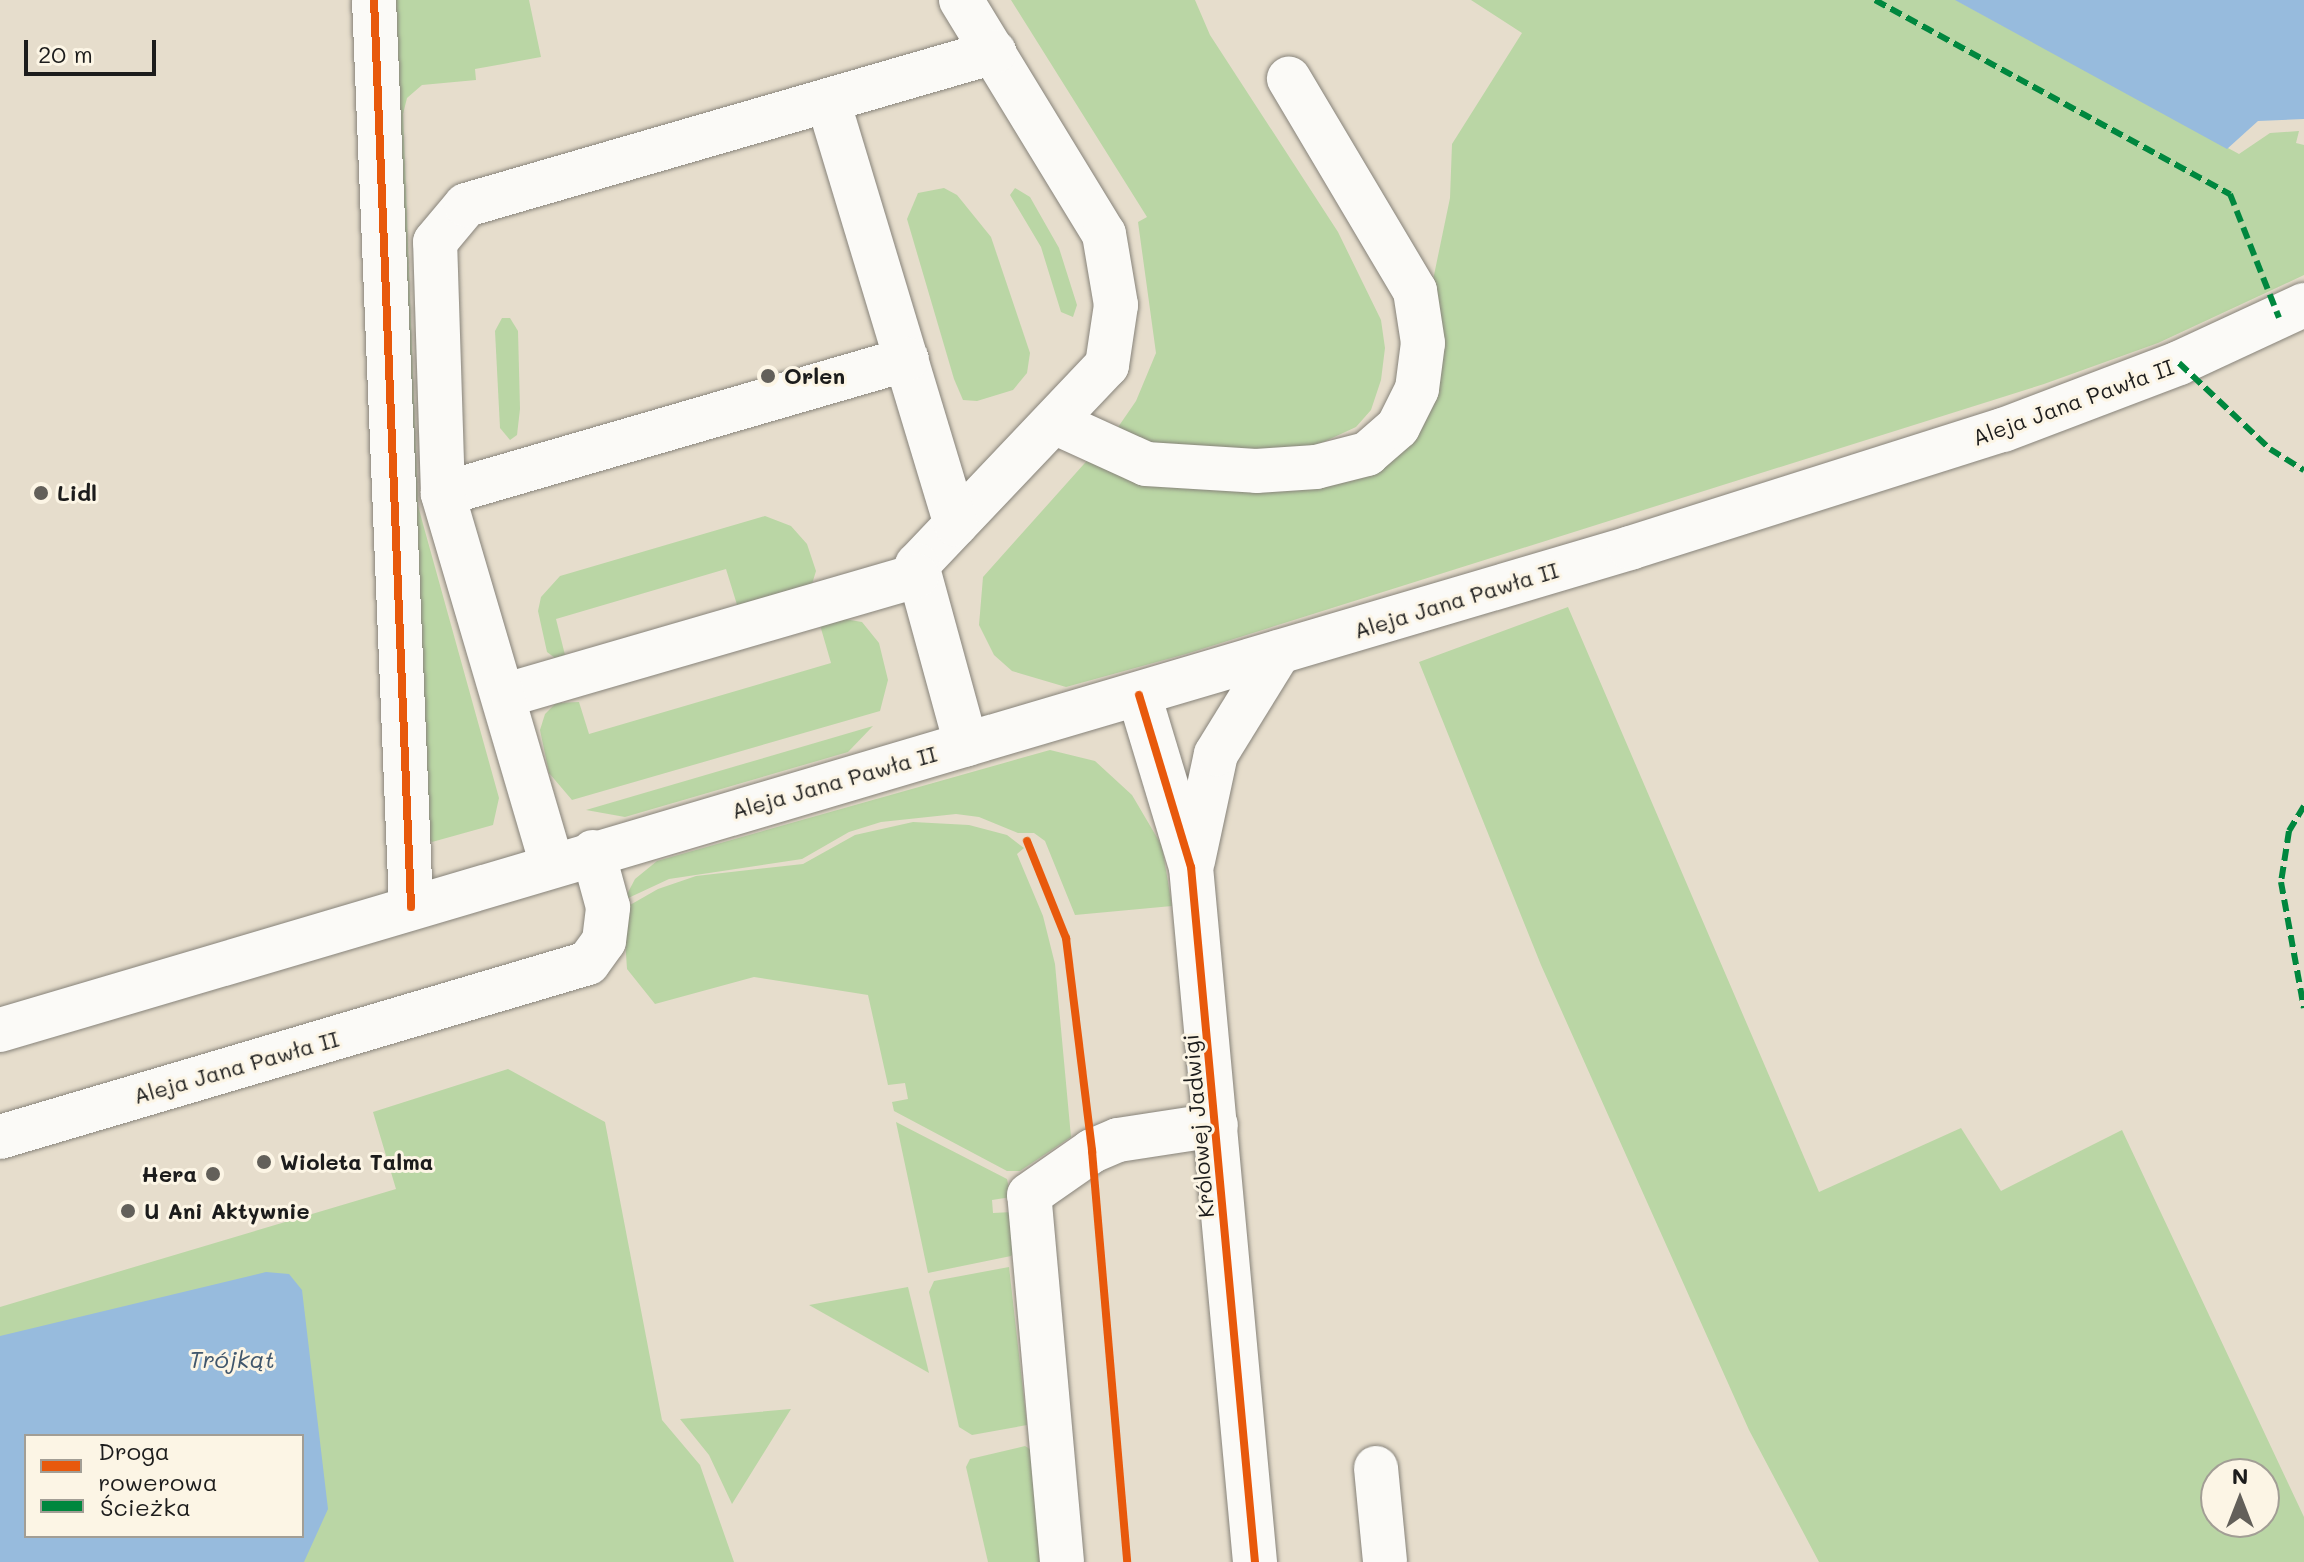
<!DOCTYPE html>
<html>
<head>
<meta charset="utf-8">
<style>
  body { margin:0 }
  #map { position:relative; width:2304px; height:1562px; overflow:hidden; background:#e6ddcc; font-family:Mali,sans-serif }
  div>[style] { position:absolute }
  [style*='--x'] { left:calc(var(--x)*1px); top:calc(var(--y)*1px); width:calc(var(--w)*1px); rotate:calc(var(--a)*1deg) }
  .green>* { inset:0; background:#bad6a5 }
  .water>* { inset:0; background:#97bbdd }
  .roads { filter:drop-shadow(0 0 2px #87837a) drop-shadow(0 0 2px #87837a) }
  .minor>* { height:44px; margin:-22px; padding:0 22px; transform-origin:22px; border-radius:22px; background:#fbfaf7 }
  .major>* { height:44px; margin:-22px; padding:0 22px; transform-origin:22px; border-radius:22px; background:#fbfaf7 }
  .quiet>* { height:6px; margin-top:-3px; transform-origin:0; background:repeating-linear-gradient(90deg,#00873e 0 12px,transparent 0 18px) }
  .cycleway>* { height:8px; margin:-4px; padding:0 4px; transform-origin:4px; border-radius:4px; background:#e8590c }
  .dots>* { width:22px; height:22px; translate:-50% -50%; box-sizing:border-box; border:4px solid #fcf5e5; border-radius:50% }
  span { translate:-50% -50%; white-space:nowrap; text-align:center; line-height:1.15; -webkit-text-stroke:6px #fcf5e5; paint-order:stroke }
  .poi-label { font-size:22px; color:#1c1c1c; font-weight:700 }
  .left { translate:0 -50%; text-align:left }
  .right { translate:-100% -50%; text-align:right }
  .street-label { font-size:22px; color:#1c1c1c }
  .water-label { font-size:24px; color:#40566c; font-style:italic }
  .legend { position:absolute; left:24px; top:1434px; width:280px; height:104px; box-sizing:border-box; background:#fcf5e5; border:2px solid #a29e95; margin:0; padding:10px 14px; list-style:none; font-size:24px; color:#1c1c1c }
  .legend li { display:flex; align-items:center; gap:16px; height:40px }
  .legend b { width:40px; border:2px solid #a29e95 }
  .north { position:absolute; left:2200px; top:1458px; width:80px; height:80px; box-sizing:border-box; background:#fcf5e5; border:2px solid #a29e95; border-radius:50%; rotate:0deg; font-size:22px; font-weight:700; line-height:32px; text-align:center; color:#1c1c1c }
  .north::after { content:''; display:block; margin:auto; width:28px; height:36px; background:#63605a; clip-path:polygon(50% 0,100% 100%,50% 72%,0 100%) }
  .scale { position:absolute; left:24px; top:40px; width:132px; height:36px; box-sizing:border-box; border:4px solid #1c1c1c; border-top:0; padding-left:10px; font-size:24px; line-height:28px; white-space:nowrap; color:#1c1c1c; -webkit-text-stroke:6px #fcf5e5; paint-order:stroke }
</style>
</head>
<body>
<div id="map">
  <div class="green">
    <i style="clip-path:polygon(396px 0,529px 0,541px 57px,475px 69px,476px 80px,422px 85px,407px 98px,403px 114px,418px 506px,499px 798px,493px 825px,432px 842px,427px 838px)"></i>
    <i style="clip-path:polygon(1011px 0,1195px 0,1210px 35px,1338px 232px,1381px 320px,1385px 348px,1381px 380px,1371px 410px,1356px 427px,1317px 445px,1191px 455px,1114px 433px,1136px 401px,1156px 353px,1138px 222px,1147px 217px)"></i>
    <i style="clip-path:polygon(1471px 0,1956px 0,2239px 154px,2270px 133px,2299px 131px,2296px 143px,2304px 145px,2304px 275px,2158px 343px,2044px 384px,1186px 654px,1066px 687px,1012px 671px,994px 655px,979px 625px,983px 577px,1092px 455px,1373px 465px,1433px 280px,1450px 198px,1452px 144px,1522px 33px)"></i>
    <i style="clip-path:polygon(944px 188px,957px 195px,991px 237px,1030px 353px,1027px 373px,1013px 390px,977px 401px,963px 400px,954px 379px,907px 219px,918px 193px)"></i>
    <i style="clip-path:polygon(1015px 188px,1030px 197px,1059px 248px,1077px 305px,1073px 317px,1061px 312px,1041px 247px,1010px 195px)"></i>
    <i style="clip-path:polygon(502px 318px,510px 318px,518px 331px,520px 409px,517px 435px,510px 440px,500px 428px,495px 331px)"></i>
    <i style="clip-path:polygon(765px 516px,791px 526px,807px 544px,816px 571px,812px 584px,738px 608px,726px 569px,556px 619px,565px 655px,555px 658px,547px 652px,538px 611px,541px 597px,560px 576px)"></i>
    <i style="clip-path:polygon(evenodd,1568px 607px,1819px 1192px,1961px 1128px,2001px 1191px,2122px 1130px,2304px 1517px,2304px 1562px,1819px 1562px,1749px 1430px,1541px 965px,1419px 662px,1568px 607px,2216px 1474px,2264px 1474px,2264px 1522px,2216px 1522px,2216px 1474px)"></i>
    <i style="clip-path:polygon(844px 619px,862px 622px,879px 643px,888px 680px,880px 711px,572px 800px,549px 773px,540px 730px,545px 714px,556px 703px,579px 702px,589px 734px,831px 663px,820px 625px)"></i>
    <i style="clip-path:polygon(873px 726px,848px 752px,625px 817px,586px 810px)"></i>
    <i style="clip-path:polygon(1050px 750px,1095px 761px,1132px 795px,1162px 846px,1172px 906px,1075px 915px,1045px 841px,1034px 833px,1018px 833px,979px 817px,956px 814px,881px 822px,849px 832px,802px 859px,669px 879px,624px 900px,635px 879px,657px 861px)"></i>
    <i style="clip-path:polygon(913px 822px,969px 825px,1007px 835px,1024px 848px,1017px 854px,1043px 916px,1055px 964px,1071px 1137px,1020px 1171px,1007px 1171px,894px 1111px,892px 1102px,908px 1099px,905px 1083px,888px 1085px,868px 995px,754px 977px,655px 1004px,627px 969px,623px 909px,658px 889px,696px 876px,803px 864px,855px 835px)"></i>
    <i style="clip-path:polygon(evenodd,508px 1069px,605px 1122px,662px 1420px,700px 1465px,734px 1562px,0 1562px,0 1307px,396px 1189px,373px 1112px,508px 1069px,26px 1436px,302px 1436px,302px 1536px,26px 1536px,26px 1436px)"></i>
    <i style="clip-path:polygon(896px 1122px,1007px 1179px,1011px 1197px,992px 1200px,993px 1213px,1012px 1212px,1015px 1251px,1011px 1256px,928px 1273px)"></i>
    <i style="clip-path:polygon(1009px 1267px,1027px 1425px,972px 1435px,959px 1427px,929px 1292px,934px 1281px)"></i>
    <i style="clip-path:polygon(908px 1287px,929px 1373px,809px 1305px)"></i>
    <i style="clip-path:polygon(791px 1409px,732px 1504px,709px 1455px,680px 1419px)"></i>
    <i style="clip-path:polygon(1025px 1446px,1033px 1451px,1044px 1562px,988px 1562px,966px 1467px,970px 1459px)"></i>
  </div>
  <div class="water">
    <i style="clip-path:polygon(1955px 0,2304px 0,2304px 119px,2258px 121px,2227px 149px)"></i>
    <i style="clip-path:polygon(evenodd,266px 1272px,289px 1274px,302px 1290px,328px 1509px,304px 1562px,0 1562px,0 1336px,266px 1272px,26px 1436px,302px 1436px,302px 1536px,26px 1536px,26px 1436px)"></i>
  </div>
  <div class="roads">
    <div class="minor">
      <i style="--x:374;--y:0;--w:908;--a:87.66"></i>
      <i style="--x:961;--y:0;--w:274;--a:58.6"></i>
      <i style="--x:1104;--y:234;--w:72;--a:80.4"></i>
      <i style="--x:1116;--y:305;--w:61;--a:98.5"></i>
      <i style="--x:1107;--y:365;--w:276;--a:133.5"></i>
      <i style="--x:917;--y:565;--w:186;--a:74.7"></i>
      <i style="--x:828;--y:101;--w:442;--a:73.2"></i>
      <i style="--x:1054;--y:422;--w:101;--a:24.5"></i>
      <i style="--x:1146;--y:464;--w:110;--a:3.6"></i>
      <i style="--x:1256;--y:471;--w:60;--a:-3.8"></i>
      <i style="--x:1316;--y:467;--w:53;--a:-14.3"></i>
      <i style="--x:1367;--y:454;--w:41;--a:-41.1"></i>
      <i style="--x:1398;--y:427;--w:42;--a:-63.4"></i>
      <i style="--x:1417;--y:389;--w:46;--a:-82.6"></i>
      <i style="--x:1423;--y:343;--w:53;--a:-98.7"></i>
      <i style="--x:1415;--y:291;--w:247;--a:-120.7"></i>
      <i style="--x:443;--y:494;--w:483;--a:-16.2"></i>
      <i style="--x:1139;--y:695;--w:180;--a:73.2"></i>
      <i style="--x:1191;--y:867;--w:698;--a:84.74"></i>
      <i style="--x:503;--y:696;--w:431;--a:-16.2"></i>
      <i style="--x:1193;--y:861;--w:109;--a:-77.9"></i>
      <i style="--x:1216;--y:754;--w:120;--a:-58.3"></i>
      <i style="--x:552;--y:865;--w:387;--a:-106.4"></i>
      <i style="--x:443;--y:494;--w:252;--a:-91.8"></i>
      <i style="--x:435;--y:242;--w:48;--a:-50"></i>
      <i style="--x:466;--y:205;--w:550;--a:-16.16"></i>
      <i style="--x:0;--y:1137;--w:613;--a:-16.48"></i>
      <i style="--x:588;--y:963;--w:27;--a:-54"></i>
      <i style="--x:604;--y:941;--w:34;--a:-83"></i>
      <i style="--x:608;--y:907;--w:57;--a:-105.3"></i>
      <i style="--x:1376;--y:1468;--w:94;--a:84.5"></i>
      <i style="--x:1062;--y:1562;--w:368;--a:-95.1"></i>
      <i style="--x:1029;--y:1195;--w:77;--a:-34.9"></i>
      <i style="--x:1092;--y:1151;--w:28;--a:-23"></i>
      <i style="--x:1118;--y:1140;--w:99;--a:-8.7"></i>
    </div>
    <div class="major">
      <i style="--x:0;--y:1030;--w:1700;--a:-16.47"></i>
      <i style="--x:1630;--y:548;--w:391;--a:-17.6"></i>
      <i style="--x:2003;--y:430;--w:188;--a:-20.8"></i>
      <i style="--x:2179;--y:363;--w:138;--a:-24.9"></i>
    </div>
  </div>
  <div class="quiet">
    <i style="--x:1875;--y:0;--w:405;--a:28.7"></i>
    <i style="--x:2230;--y:194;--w:133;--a:68.4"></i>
    <i style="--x:2179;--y:363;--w:125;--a:43.4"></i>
    <i style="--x:2270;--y:449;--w:40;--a:32"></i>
    <i style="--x:2304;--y:806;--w:29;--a:121"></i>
    <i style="--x:2289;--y:831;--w:52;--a:98.9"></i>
    <i style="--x:2281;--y:882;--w:128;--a:79.7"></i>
  </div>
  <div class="cycleway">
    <i style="--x:374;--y:0;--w:908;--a:87.66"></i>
    <i style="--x:1139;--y:695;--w:180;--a:73.2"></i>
    <i style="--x:1191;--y:867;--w:698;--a:84.74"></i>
    <i style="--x:1027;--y:841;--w:105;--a:68.1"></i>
    <i style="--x:1066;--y:938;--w:215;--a:83"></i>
    <i style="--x:1092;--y:1151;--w:412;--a:85.1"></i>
  </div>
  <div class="dots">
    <i style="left:768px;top:376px;background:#63605a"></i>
    <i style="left:41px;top:493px;background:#63605a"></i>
    <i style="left:264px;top:1162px;background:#63605a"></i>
    <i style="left:213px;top:1174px;background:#63605a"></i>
    <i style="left:128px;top:1211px;background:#63605a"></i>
  </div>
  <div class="poi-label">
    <span class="left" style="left:784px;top:376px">Orlen</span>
    <span class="left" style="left:57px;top:493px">Lidl</span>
    <span class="left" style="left:280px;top:1162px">Wioleta Talma</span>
    <span class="right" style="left:197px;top:1174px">Hera</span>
    <span class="left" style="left:144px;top:1211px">U Ani Aktywnie</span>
  </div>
  <div class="street-label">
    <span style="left:2073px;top:402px;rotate:-20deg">Aleja Jana Pawła II</span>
    <span style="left:1456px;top:600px;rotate:-17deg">Aleja Jana Pawła II</span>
    <span style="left:834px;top:782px;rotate:-16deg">Aleja Jana Pawła II</span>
    <span style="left:236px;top:1067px;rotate:-16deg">Aleja Jana Pawła II</span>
    <span style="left:1198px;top:1126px;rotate:-95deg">Królowej Jadwigi</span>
  </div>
  <div class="water-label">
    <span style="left:232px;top:1359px">Trójkąt</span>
  </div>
  <ul class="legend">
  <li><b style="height:10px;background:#e8590c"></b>Droga rowerowa</li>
  <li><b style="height:10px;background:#00873e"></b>Ścieżka</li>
  </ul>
  <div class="north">N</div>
  <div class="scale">20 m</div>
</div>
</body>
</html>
